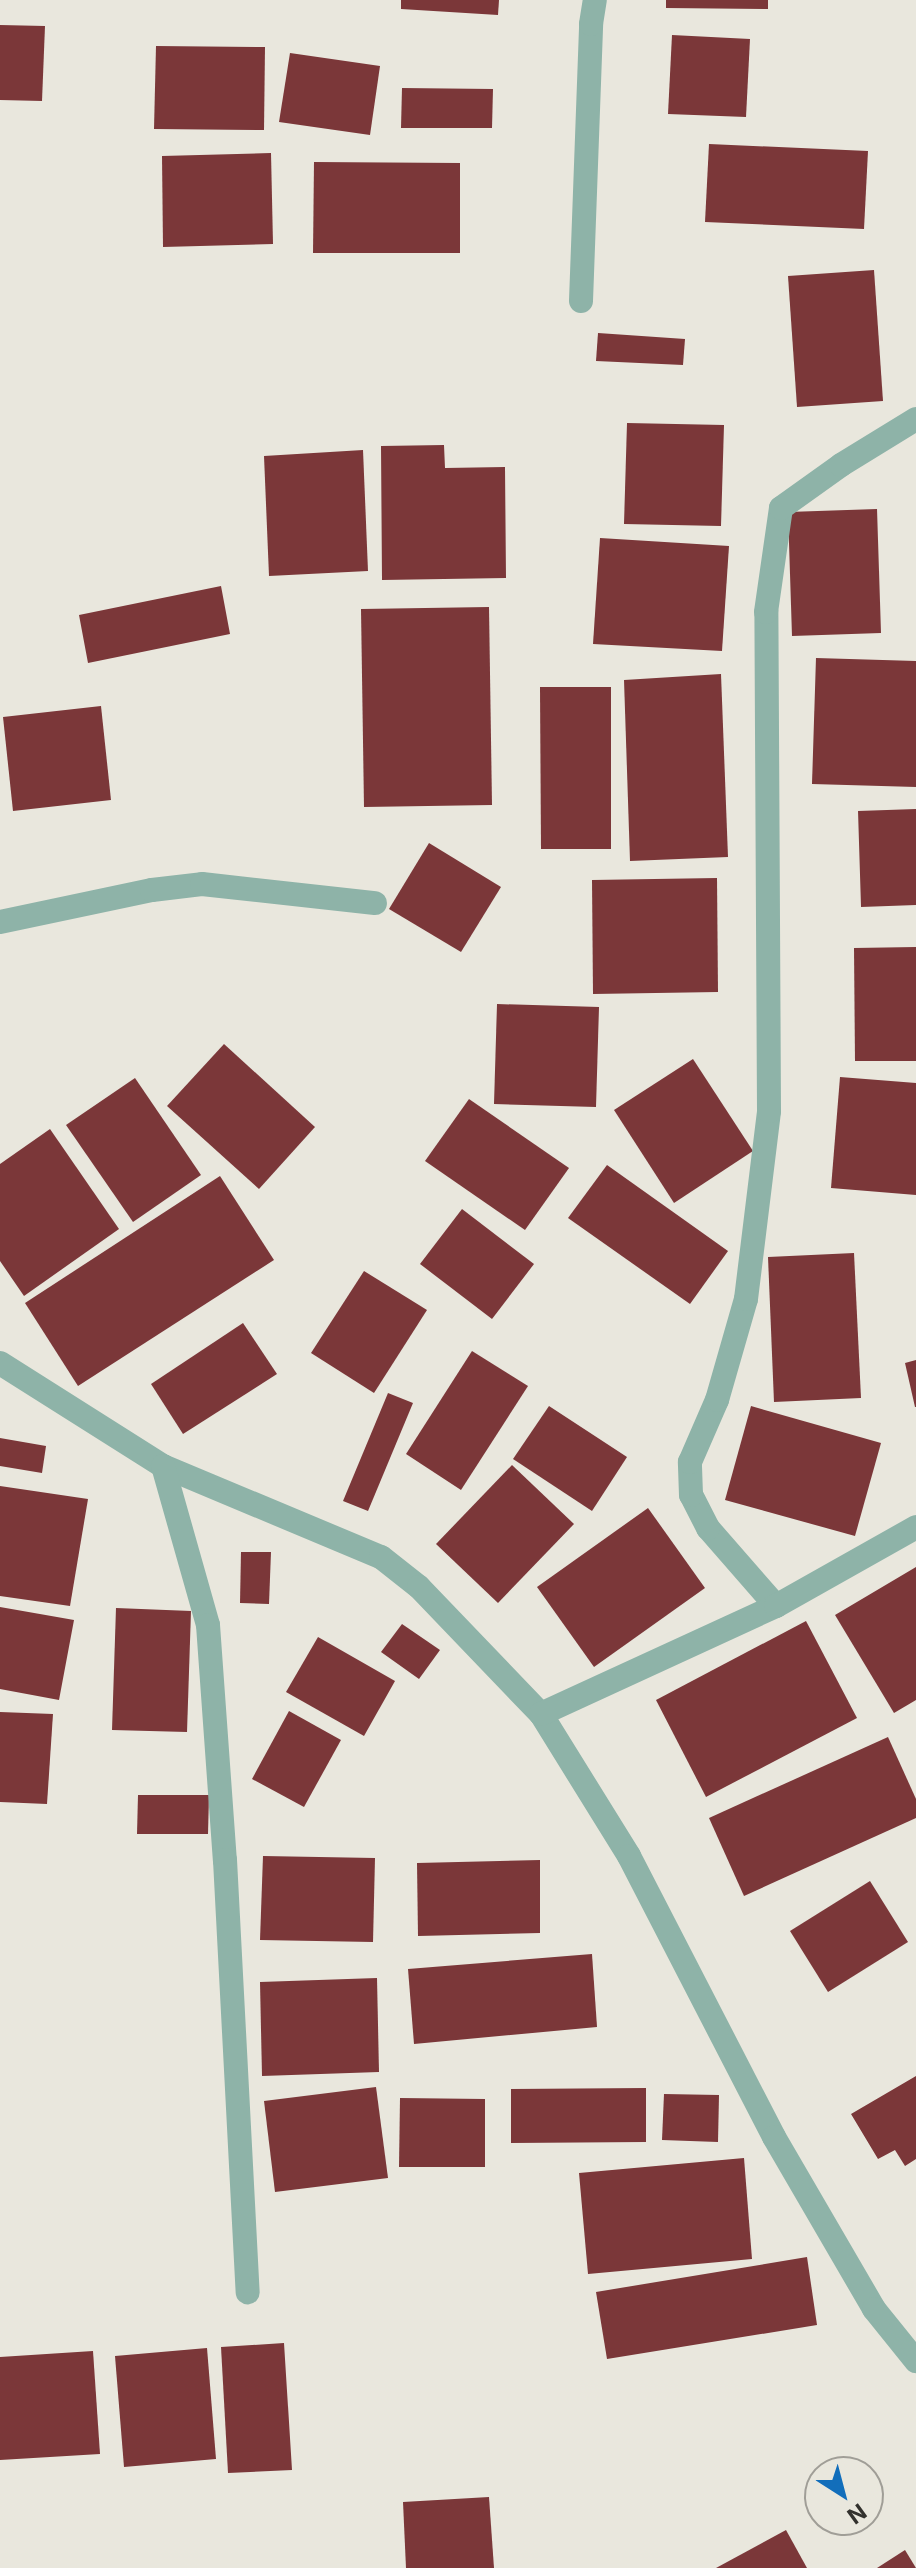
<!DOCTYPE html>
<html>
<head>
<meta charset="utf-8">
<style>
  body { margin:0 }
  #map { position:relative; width:916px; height:2568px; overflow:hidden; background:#e9e7dd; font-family:Inter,sans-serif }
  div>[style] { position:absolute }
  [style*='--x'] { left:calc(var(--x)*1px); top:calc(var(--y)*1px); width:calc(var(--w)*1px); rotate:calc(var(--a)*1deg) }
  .building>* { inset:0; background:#7b3739 }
  .minor>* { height:24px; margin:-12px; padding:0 12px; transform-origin:12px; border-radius:12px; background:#8eb3a8 }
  span { translate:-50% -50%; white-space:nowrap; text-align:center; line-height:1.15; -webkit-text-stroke:8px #e9e7dd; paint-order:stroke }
  .north { position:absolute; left:804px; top:2456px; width:80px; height:80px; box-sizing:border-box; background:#e9e7dd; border:2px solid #a09e97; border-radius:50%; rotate:144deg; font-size:22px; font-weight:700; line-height:32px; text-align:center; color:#32312d }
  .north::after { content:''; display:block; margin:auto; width:28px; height:36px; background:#126ebb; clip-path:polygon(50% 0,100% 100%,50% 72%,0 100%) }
</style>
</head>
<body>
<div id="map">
  <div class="building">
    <i style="clip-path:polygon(401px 0,499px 0,498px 15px,401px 9px)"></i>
    <i style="clip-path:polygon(666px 0,768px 0,768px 9px,666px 8px)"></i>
    <i style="clip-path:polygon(0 25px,45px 26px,42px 101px,0 100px)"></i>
    <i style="clip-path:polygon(672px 35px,750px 39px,746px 117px,668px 114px)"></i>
    <i style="clip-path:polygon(156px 46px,265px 47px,264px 130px,154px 129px)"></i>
    <i style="clip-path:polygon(290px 53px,380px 66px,370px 135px,279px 122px)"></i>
    <i style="clip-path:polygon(402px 88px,493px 89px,492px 128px,401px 128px)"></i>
    <i style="clip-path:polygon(709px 144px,868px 151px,864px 229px,705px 222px)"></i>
    <i style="clip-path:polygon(271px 153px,273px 244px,163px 247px,162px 156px)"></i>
    <i style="clip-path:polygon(314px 162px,460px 163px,460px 253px,313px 253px)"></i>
    <i style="clip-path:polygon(874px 270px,883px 401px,797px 407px,788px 276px)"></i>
    <i style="clip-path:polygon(598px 333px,685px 339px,683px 365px,596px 361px)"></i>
    <i style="clip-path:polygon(627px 423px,724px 425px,721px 526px,624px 524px)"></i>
    <i style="clip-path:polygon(444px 445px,445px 468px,505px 467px,506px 578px,382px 580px,381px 446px)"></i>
    <i style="clip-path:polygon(363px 450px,368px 571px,269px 576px,264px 456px)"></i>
    <i style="clip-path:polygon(877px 509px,881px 633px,792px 636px,788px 512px)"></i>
    <i style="clip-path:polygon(600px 538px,729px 546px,722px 651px,593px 644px)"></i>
    <i style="clip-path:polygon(221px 586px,230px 634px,88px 663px,79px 615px)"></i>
    <i style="clip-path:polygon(489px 607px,492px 805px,364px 807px,361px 609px)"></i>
    <i style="clip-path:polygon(816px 658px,916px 661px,916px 787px,812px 784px)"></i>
    <i style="clip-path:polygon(721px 674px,728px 857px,630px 861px,624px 680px)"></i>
    <i style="clip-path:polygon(540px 687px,611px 687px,611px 849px,541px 849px)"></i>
    <i style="clip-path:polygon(101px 706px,111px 800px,13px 811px,3px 717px)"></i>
    <i style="clip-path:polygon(916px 809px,916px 905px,861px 907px,858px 811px)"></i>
    <i style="clip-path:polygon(429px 843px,501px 887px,461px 952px,389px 909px)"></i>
    <i style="clip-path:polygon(717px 878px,718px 992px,593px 994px,592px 880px)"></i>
    <i style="clip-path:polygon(916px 947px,916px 1061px,855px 1061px,854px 948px)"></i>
    <i style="clip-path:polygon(497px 1004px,599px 1007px,596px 1107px,494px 1104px)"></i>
    <i style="clip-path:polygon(224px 1044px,315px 1127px,259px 1189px,167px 1106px)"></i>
    <i style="clip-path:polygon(693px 1059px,753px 1151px,674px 1203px,614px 1110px)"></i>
    <i style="clip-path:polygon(840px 1077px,916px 1083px,916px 1195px,831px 1188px)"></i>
    <i style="clip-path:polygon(135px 1078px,201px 1175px,133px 1222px,66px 1125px)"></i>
    <i style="clip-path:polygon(469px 1099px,569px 1168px,525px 1230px,425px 1161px)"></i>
    <i style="clip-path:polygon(50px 1129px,119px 1229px,24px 1296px,0 1261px,0 1164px)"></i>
    <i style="clip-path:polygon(607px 1165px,728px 1251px,690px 1304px,568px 1218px)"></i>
    <i style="clip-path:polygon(220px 1176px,274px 1260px,78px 1386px,25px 1303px)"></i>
    <i style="clip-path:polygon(462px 1209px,534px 1264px,492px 1319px,420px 1264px)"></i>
    <i style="clip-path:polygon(854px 1253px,861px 1398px,774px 1402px,768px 1257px)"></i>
    <i style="clip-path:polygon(364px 1271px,427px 1310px,374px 1393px,311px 1353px)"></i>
    <i style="clip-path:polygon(243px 1323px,277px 1374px,183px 1434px,151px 1384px)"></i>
    <i style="clip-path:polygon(472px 1351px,528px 1386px,461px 1490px,406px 1454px)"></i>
    <i style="clip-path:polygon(916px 1360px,916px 1407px,915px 1407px,905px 1363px)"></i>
    <i style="clip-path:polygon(388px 1393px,413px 1403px,368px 1511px,343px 1501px)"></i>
    <i style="clip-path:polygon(549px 1406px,627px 1457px,592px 1511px,513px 1459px)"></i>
    <i style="clip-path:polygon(751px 1406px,881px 1443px,855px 1536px,725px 1500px)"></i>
    <i style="clip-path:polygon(0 1438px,46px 1446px,42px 1473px,0 1466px)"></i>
    <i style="clip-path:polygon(512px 1465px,574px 1524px,498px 1603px,436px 1544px)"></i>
    <i style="clip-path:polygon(0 1486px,88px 1499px,70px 1606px,0 1596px)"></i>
    <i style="clip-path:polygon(648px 1508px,705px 1588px,594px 1667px,537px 1587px)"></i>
    <i style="clip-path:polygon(241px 1552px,271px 1552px,269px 1604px,240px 1603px)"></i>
    <i style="clip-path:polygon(916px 1567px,916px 1700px,894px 1713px,835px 1615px)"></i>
    <i style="clip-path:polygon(0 1607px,74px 1620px,59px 1700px,0 1689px)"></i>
    <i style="clip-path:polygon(116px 1608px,191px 1611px,187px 1732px,112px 1730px)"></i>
    <i style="clip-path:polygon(806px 1621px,857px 1718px,706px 1797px,656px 1700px)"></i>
    <i style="clip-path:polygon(402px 1624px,440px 1650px,419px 1679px,381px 1652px)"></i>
    <i style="clip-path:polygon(318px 1637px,395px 1681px,364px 1736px,286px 1692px)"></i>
    <i style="clip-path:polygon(289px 1711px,341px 1740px,304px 1807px,252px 1779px)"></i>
    <i style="clip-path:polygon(0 1712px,53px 1714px,47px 1804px,0 1802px)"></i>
    <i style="clip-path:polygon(888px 1737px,916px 1799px,916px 1818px,744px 1896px,709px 1818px)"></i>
    <i style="clip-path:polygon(138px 1795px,209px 1795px,208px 1834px,137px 1834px)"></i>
    <i style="clip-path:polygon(263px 1856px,375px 1858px,373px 1942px,260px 1940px)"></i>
    <i style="clip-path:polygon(540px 1860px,540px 1933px,418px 1936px,417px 1863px)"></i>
    <i style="clip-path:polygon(870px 1881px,908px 1942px,828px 1992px,790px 1931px)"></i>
    <i style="clip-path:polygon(592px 1954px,597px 2027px,414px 2044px,408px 1969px)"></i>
    <i style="clip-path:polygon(377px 1978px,379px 2072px,262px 2076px,260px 1982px)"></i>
    <i style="clip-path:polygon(916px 2076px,916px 2159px,905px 2166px,895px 2150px,878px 2159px,851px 2114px)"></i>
    <i style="clip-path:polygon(376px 2087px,388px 2178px,275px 2192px,264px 2101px)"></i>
    <i style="clip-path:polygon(646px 2088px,646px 2142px,511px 2143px,511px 2089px)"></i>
    <i style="clip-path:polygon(664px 2094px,719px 2095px,718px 2142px,662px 2140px)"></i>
    <i style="clip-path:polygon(400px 2098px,485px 2099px,485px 2167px,399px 2167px)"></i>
    <i style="clip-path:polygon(744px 2158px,752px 2259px,588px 2274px,579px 2173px)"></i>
    <i style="clip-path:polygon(807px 2257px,817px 2325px,607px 2359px,596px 2292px)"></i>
    <i style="clip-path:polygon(284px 2343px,292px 2470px,228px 2473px,221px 2347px)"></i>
    <i style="clip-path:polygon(207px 2348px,216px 2459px,124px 2467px,115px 2356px)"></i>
    <i style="clip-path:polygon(93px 2351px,100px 2454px,0 2460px,0 2357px)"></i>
    <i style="clip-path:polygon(489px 2497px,494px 2568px,406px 2568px,403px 2502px)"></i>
    <i style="clip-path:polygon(786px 2530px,807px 2568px,716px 2568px)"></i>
    <i style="clip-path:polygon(905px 2550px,916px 2568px,877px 2568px)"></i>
  </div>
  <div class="minor">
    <i style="--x:581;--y:301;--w:277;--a:-87.9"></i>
    <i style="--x:591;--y:24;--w:24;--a:-81"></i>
    <i style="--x:0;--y:922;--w:155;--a:-11.9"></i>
    <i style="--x:152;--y:890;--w:50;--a:-6.8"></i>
    <i style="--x:202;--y:884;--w:174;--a:6.3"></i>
    <i style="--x:0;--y:1363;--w:193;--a:32.3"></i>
    <i style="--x:163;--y:1466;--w:236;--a:22.7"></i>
    <i style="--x:381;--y:1557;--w:48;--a:38.3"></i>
    <i style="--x:419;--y:1587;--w:176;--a:46.2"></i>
    <i style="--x:541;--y:1714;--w:167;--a:58.2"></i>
    <i style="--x:629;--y:1856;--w:316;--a:62.7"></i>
    <i style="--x:774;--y:2137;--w:199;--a:59.8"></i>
    <i style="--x:874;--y:2309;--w:67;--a:51.1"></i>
    <i style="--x:163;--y:1466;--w:165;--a:74.2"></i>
    <i style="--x:208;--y:1625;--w:236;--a:85.9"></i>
    <i style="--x:225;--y:1860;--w:433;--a:87"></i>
    <i style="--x:776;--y:1606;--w:103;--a:-131.1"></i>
    <i style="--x:708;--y:1528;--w:37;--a:-117"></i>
    <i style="--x:691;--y:1495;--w:33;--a:-92"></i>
    <i style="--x:690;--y:1462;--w:68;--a:-66.5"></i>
    <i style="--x:717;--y:1400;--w:105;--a:-74"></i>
    <i style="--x:746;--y:1299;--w:189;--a:-83"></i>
    <i style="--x:769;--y:1111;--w:499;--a:-90.3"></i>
    <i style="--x:766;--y:612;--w:105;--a:-81.8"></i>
    <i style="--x:781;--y:508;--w:74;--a:-35.6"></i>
    <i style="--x:841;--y:465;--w:88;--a:-31.5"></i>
    <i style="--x:541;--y:1714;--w:259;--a:-24.7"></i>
    <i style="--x:776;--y:1606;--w:161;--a:-29.4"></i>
  </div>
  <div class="north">N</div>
</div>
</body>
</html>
